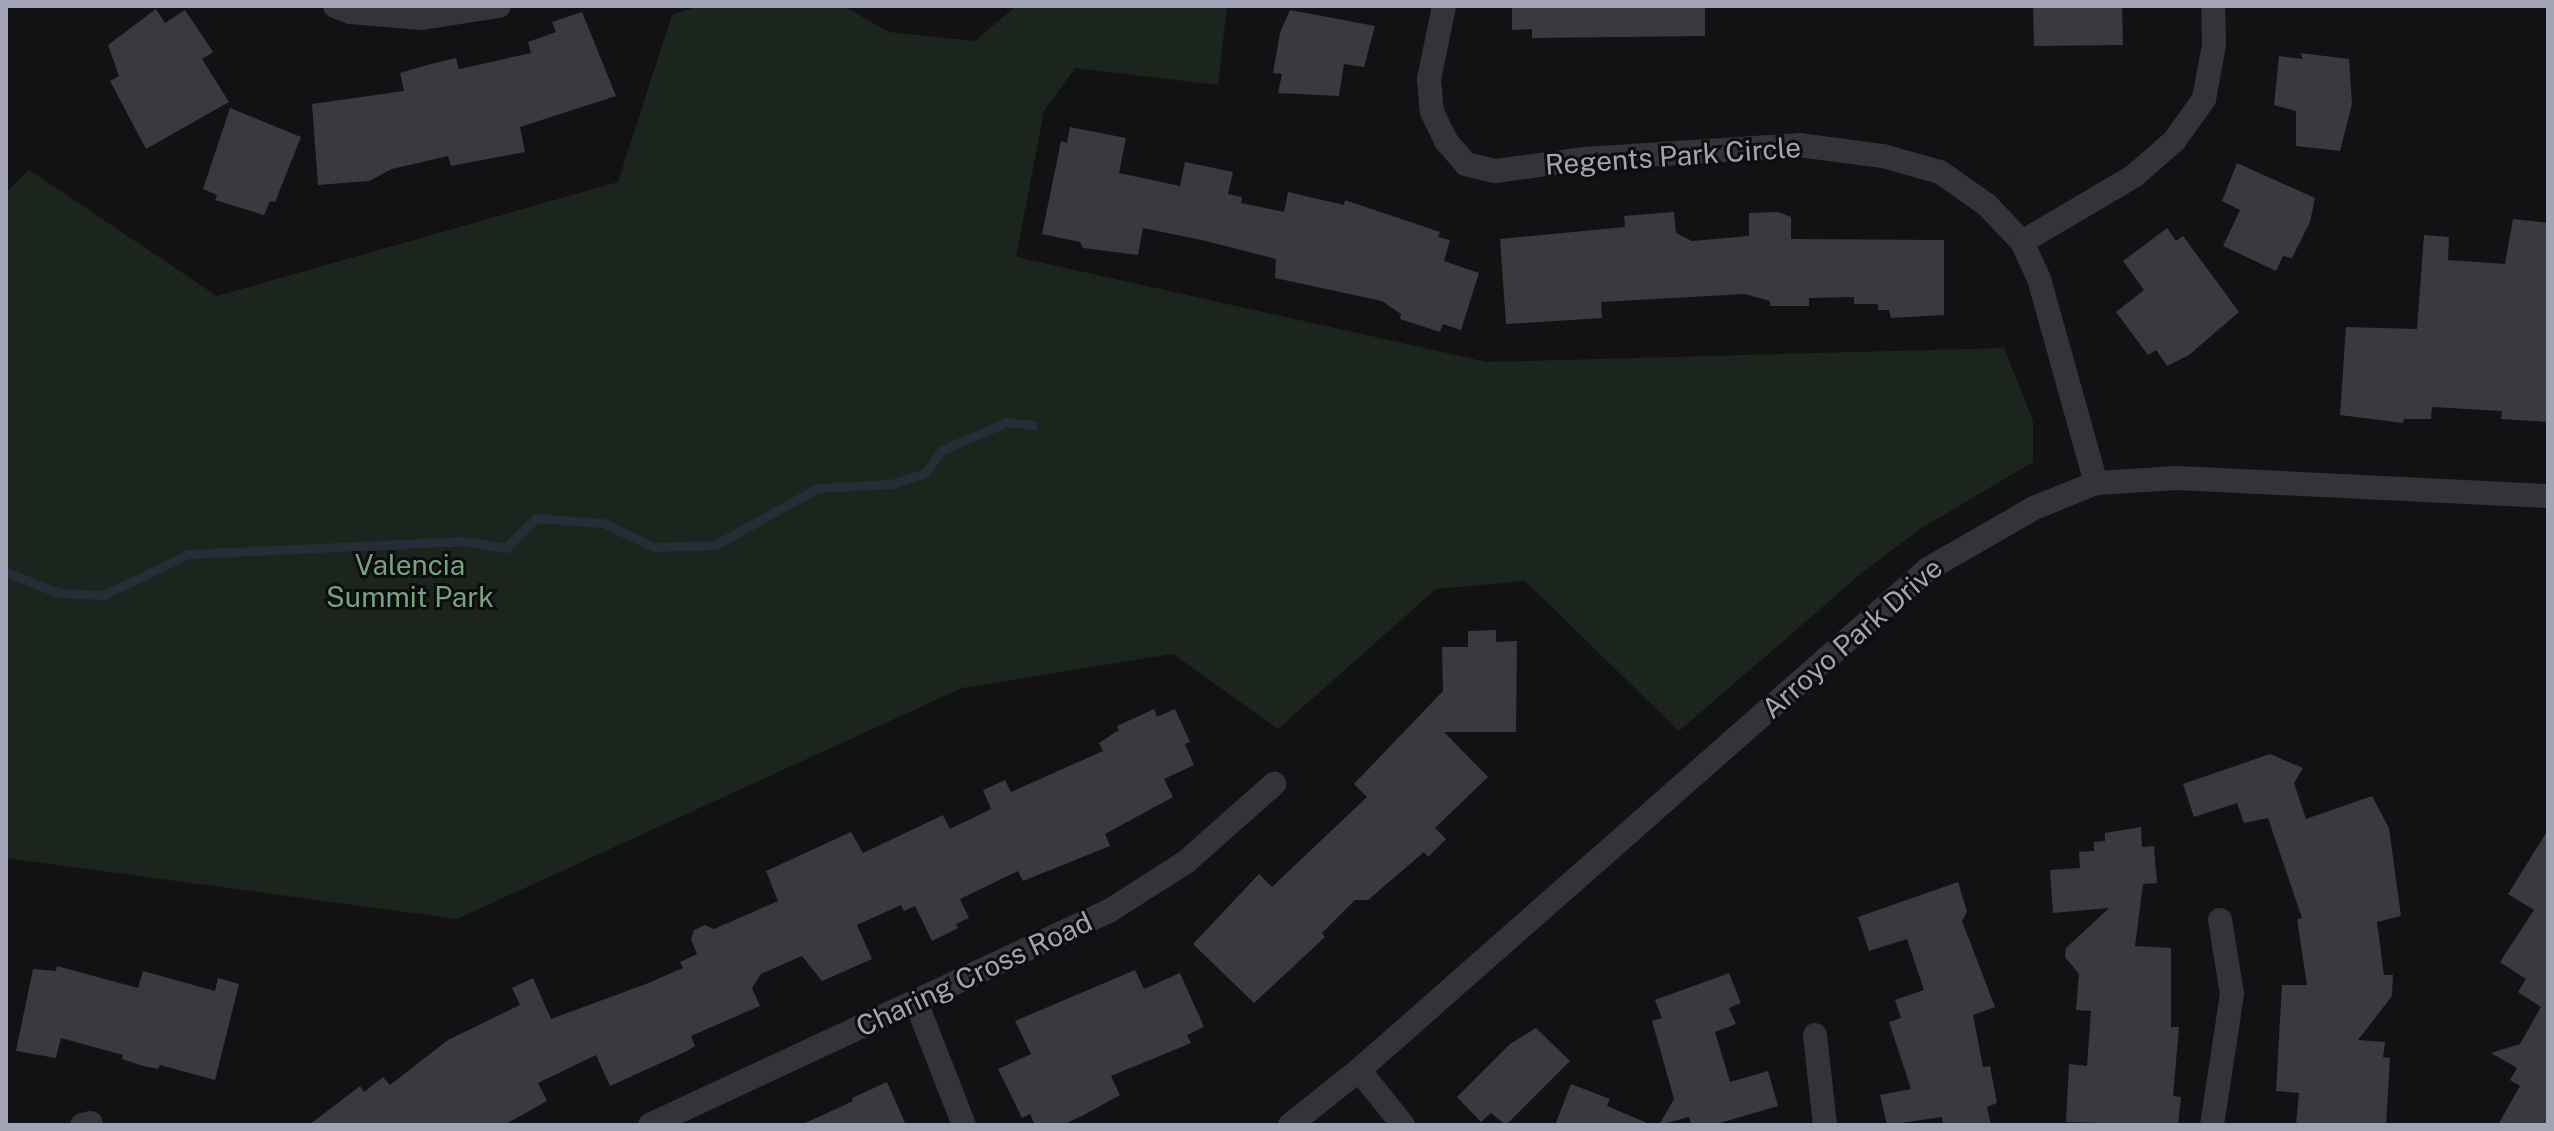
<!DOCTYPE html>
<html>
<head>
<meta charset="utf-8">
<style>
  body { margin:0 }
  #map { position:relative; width:2554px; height:1131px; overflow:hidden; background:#121214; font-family:"Public Sans",sans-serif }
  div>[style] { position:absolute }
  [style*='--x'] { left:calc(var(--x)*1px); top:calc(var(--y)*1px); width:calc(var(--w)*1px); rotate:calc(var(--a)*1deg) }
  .green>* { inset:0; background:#1c241e }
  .stream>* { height:9px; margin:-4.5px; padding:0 4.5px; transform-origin:4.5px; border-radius:4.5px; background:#272d38 }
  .building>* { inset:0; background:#39393f }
  .street>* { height:24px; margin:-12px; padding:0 12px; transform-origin:12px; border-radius:12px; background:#333339 }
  span { translate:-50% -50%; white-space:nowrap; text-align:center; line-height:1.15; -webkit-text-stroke:6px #0d0d0f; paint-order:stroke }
  .street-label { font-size:28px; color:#a2a4b5 }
  .park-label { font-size:28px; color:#77a282 }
  .frame { position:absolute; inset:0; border:8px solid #a2a4b5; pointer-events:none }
</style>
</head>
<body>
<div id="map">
  <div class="green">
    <i style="clip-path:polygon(699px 6px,843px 6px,889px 32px,975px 41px,1016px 6px,1227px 6px,1218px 85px,1075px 68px,1044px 111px,1016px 257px,1487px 362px,2004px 348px,2033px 421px,2033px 462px,1920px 529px,1863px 572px,1679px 731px,1525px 581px,1436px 589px,1278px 729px,1173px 654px,962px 688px,457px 919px,6px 858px,6px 193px,29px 170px,217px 296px,618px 182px,672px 15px)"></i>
  </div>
  <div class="stream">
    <i style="--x:6;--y:572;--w:57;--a:21.6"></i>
    <i style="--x:59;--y:593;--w:45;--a:2.5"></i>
    <i style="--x:104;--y:595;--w:93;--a:-26"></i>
    <i style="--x:188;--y:554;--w:273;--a:-2.7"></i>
    <i style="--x:461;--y:541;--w:46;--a:8.8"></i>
    <i style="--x:506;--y:548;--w:42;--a:-45"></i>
    <i style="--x:536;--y:518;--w:67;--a:4.3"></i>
    <i style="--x:603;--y:523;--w:56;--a:25.2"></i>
    <i style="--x:654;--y:547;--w:61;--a:-1.9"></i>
    <i style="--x:715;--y:545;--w:118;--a:-29"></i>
    <i style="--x:818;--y:488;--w:73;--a:-3.1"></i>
    <i style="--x:891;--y:484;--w:36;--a:-18"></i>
    <i style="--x:925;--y:473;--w:29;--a:-54"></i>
    <i style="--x:942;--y:450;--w:71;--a:-23.3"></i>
    <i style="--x:1007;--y:422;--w:26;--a:7"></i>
  </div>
  <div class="building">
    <i style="clip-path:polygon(1512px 6px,1705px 6px,1705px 36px,1532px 38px,1532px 29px,1512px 30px)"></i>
    <i style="clip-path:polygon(2033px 6px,2122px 6px,2123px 45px,2034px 46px)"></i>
    <i style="clip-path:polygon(156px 9px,165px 23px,185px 10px,213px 52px,202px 59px,229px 102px,146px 149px,110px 81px,119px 76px,108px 45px)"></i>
    <i style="clip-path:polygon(1290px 10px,1375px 26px,1364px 67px,1344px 64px,1339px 96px,1278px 93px,1282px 74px,1273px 73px,1280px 33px)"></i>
    <i style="clip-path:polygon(582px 12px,616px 96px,520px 127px,525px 152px,451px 166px,448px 156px,392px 169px,369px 181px,318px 185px,312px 104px,404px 91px,400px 73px,431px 64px,456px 58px,459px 69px,531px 53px,528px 42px,556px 32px,552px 22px)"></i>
    <i style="clip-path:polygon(2300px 53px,2349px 59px,2352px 104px,2340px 151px,2296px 146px,2296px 111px,2274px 105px,2279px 56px,2303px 59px)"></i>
    <i style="clip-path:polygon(230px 108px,301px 137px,275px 202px,270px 201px,264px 215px,215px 200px,217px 195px,203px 189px)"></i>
    <i style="clip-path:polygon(1070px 127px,1126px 138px,1119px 173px,1180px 186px,1185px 162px,1233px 172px,1228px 194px,1242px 197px,1241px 203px,1284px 212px,1288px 192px,1344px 205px,1345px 200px,1440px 232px,1438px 237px,1450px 240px,1444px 261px,1479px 273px,1461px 330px,1443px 324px,1440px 332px,1400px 319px,1401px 314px,1382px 301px,1275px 278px,1276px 259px,1206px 241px,1143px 228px,1138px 255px,1083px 248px,1080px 242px,1042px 234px,1061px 141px,1067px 143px)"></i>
    <i style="clip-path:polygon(2237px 163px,2315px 198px,2310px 222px,2292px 258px,2283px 256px,2276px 271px,2223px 246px,2240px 210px,2222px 201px)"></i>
    <i style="clip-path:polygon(1674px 212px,1676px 233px,1692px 241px,1749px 236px,1749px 213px,1778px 212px,1791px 217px,1791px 239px,1944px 240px,1944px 315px,1891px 318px,1889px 310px,1878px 310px,1878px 304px,1854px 304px,1854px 297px,1809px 298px,1809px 306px,1770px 306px,1770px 301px,1745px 294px,1601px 302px,1602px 318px,1506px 324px,1500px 239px,1625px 227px,1624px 216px)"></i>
    <i style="clip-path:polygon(2513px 219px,2548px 223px,2548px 422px,2501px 419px,2502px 411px,2432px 407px,2431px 419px,2404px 419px,2403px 423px,2340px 415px,2346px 327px,2417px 329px,2424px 235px,2449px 237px,2448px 260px,2505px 264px)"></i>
    <i style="clip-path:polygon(2167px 228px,2176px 241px,2183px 236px,2239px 312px,2189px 355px,2167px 366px,2156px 350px,2148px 355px,2116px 312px,2144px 290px,2123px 261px)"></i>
    <i style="clip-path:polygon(1496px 630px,1496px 642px,1517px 641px,1516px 732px,1444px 732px,1488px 777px,1435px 828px,1446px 839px,1428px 857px,1424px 852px,1368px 900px,1355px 900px,1322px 933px,1325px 937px,1254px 1003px,1193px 944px,1259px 874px,1272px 887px,1367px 797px,1354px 784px,1443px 691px,1442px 647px,1468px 647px,1468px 631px)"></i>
    <i style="clip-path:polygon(1154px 709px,1157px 717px,1175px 709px,1190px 742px,1185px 744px,1194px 765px,1164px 779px,1173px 797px,1105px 834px,1110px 846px,1023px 881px,1018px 871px,960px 899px,969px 918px,956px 924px,958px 928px,932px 941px,915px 906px,904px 911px,901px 905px,857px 925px,872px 959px,822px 981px,802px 956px,761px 974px,752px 988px,760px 1006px,691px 1036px,695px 1046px,685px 1052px,610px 1086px,596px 1055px,538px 1083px,547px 1101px,504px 1125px,309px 1125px,360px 1086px,364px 1092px,383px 1077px,390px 1085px,448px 1040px,520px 1005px,512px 988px,533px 978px,551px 1019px,646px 984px,683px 968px,680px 962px,697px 954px,691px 939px,694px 930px,705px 925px,714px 929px,778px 901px,766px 871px,851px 832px,863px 853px,943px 815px,950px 829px,991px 809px,983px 790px,1005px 780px,1011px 792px,1103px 751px,1099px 743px,1119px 730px,1117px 726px)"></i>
    <i style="clip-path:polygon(2270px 754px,2303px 768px,2294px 783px,2306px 819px,2372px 796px,2389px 828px,2401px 916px,2377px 922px,2384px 975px,2393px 975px,2392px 996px,2358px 1040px,2385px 1042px,2383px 1057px,2390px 1058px,2386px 1125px,2296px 1125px,2299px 1093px,2276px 1091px,2282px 985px,2307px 985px,2297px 919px,2302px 918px,2268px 818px,2244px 823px,2237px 803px,2194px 817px,2183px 784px)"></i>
    <i style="clip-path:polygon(2141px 827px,2142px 847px,2154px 846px,2157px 883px,2143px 884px,2135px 946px,2171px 948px,2171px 1027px,2179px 1027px,2173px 1096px,2181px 1097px,2178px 1125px,2066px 1122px,2069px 1064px,2087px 1066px,2091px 1011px,2076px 1010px,2079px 974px,2065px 957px,2066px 948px,2109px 908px,2053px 913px,2050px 870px,2080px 868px,2079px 852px,2094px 851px,2094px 842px,2105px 841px,2105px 833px)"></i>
    <i style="clip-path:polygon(2548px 830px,2548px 1125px,2498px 1125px,2520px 1086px,2510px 1080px,2517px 1068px,2491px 1053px,2520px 1044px,2541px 1007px,2518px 992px,2526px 979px,2500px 962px,2534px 910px,2508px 894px)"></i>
    <i style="clip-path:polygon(1958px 882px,1967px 912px,1962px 921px,1995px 1007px,1973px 1015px,1983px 1067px,1990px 1066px,1997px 1103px,1987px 1107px,1991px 1125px,1943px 1125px,1942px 1117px,1887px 1125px,1880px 1095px,1911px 1089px,1889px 1022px,1901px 1018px,1895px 1000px,1924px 990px,1907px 939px,1869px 951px,1858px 917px)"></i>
    <i style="clip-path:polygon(57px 966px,138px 988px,143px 971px,215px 991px,218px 978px,239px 984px,215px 1080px,160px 1065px,158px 1069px,143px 1066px,122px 1059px,123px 1055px,61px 1038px,56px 1058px,16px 1051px,33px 969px,56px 971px)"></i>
    <i style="clip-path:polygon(1135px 970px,1144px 989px,1180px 973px,1204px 1027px,1187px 1035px,1191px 1043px,1111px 1076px,1120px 1095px,1082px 1116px,1062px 1125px,1035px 1125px,1030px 1114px,1022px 1118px,998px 1069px,1031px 1054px,1015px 1021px)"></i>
    <i style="clip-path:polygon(1729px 973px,1741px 1003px,1729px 1008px,1736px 1024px,1715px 1032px,1730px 1082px,1768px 1071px,1778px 1106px,1713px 1125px,1691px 1125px,1689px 1117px,1659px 1125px,1674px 1099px,1652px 1021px,1662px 1018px,1655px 1000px)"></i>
    <i style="clip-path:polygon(1536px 1028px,1570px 1061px,1506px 1125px,1491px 1113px,1481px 1122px,1457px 1097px,1510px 1044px)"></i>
    <i style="clip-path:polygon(887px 1082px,906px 1125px,801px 1125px,853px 1101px,852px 1098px)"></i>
    <i style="clip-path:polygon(1571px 1084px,1610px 1099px,1607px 1106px,1652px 1125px,1555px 1125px)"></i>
  </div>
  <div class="street">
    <i style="--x:335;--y:6;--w:16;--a:22"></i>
    <i style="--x:350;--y:12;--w:72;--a:4.8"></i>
    <i style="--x:422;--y:18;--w:78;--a:-8.9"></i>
    <i style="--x:1444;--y:6;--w:75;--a:101.6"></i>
    <i style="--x:1429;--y:79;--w:33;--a:85"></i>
    <i style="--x:1432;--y:112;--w:32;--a:64"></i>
    <i style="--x:1446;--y:141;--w:30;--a:49"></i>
    <i style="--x:1466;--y:164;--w:30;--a:14"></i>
    <i style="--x:1495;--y:171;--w:91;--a:-7.6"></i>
    <i style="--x:1585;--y:159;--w:214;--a:-3.7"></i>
    <i style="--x:1799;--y:145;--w:85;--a:7.5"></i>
    <i style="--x:1883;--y:156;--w:59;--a:15.7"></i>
    <i style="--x:1940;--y:172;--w:57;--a:35.1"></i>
    <i style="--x:1987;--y:205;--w:51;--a:46.6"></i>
    <i style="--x:2022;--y:242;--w:41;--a:65.3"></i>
    <i style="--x:2039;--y:279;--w:212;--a:74.4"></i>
    <i style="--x:2022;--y:242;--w:130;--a:-30.5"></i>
    <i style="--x:2134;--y:176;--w:53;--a:-41.2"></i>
    <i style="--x:2174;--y:141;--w:52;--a:-54.5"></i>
    <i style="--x:2204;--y:99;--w:55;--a:-79.5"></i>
    <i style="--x:2214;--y:45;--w:39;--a:-91"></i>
    <i style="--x:916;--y:1002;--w:132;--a:68.7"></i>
    <i style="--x:1815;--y:1035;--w:91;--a:83.7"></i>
    <i style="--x:1359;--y:1070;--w:70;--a:51.3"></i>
    <i style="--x:82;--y:1125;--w:9;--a:-13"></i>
    <i style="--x:650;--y:1125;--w:506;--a:-25"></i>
    <i style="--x:1109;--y:911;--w:91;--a:-32.5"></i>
    <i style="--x:1186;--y:862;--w:118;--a:-41.6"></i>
    <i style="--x:1290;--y:1125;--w:88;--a:-38.6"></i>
    <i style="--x:1359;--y:1070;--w:758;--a:-41.36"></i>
    <i style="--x:1928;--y:569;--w:122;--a:-29.9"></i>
    <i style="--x:2034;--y:508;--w:67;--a:-22"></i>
    <i style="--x:2096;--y:483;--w:82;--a:-3.5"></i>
    <i style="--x:2178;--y:478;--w:370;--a:2.8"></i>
    <i style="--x:2212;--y:1125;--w:133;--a:-81.3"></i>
    <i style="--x:2232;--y:994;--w:75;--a:-99.2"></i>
  </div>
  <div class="street-label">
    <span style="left:1673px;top:156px;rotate:-4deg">Regents Park Circle</span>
    <span style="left:1852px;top:638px;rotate:-41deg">Arroyo Park Drive</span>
    <span style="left:974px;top:974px;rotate:-25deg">Charing Cross Road</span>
  </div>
  <div class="park-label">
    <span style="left:410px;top:581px">Valencia<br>Summit Park</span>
  </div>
  <div class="frame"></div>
</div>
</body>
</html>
